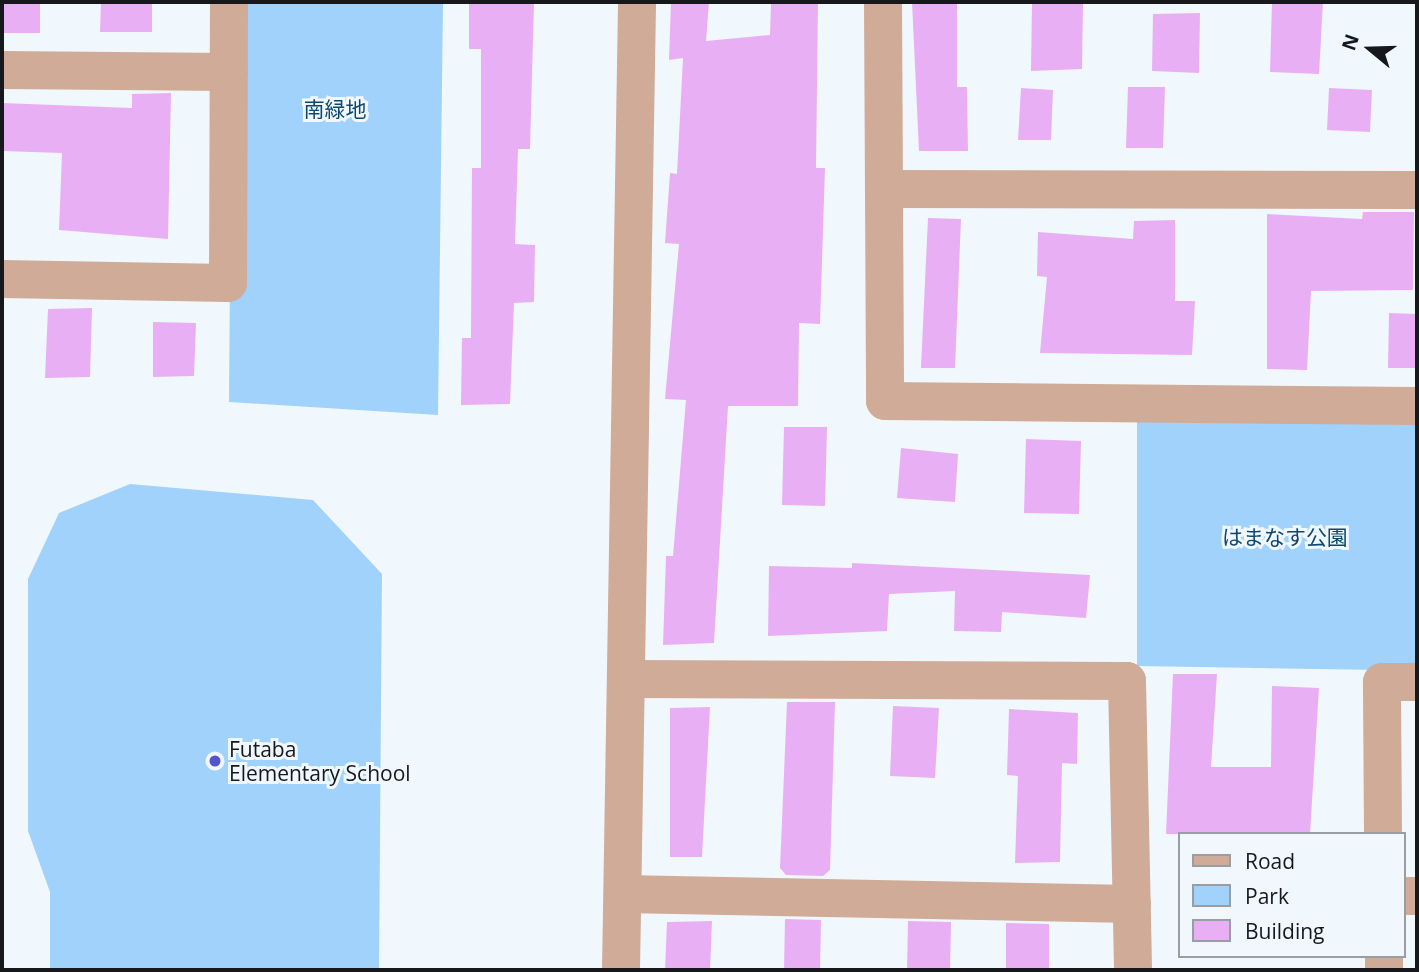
<!DOCTYPE html>
<html>
<head>
<meta charset="utf-8">
<style>
  body { margin:0 }
  #map { position:relative; width:1419px; height:972px; overflow:hidden; background:#f0f8fe; font-family:"Open Sans","Noto Sans JP",sans-serif }
  div>[style] { position:absolute }
  [style*='--x'] { left:calc(var(--x)*1px); top:calc(var(--y)*1px); width:calc(var(--w)*1px); rotate:calc(var(--a)*1deg) }
  .green>* { inset:0; background:#a0d2fb }
  .building>* { inset:0; background:#e9aff5 }
  .minor>* { height:38px; margin:-19px; padding:0 19px; transform-origin:19px; border-radius:19px; background:#d0ab98 }
  .dots>* { width:19px; height:19px; translate:-50% -50%; box-sizing:border-box; border:4px solid #f0f8fe; border-radius:50% }
  span { translate:-50% -50%; white-space:nowrap; text-align:center; line-height:1.15; -webkit-text-stroke:6px #f0f8fe; paint-order:stroke }
  .park-label { font-size:21px; color:#0f486e }
  .poi-label { font-size:21px; color:#16181b }
  .left { translate:0 -50%; text-align:left }
  .frame { position:absolute; inset:0; border:4px solid #16181b; pointer-events:none }
  .legend { position:absolute; left:1178px; top:832px; width:228px; height:126px; box-sizing:border-box; background:#f0f8fe; border:2px solid #999ea3; margin:0; padding:9px 12px; list-style:none; font-size:21px; color:#16181b }
  .legend li { display:flex; align-items:center; gap:14px; height:35px }
  .legend b { width:35px; border:2px solid #999ea3 }
  .north { position:absolute; left:1335px; top:14px; width:70px; height:70px; -webkit-text-stroke:5px #f0f8fe; paint-order:stroke; rotate:289deg; font-size:19px; font-weight:700; line-height:28px; text-align:center; color:#16181b }
  .north::after { content:''; display:block; margin:auto; width:24px; height:32px; background:#16181b; clip-path:polygon(50% 0,100% 100%,50% 72%,0 100%) }
</style>
</head>
<body>
<div id="map">
  <div class="green">
    <i style="clip-path:polygon(232px 2px,443px 2px,438px 415px,229px 402px)"></i>
    <i style="clip-path:polygon(1137px 402px,1417px 406px,1417px 682px,1382px 670px,1137px 666px)"></i>
    <i style="clip-path:polygon(130px 484px,313px 500px,382px 574px,379px 970px,50px 970px,50px 892px,28px 831px,28px 579px,59px 513px)"></i>
  </div>
  <div class="building">
    <i style="clip-path:polygon(2px 2px,40px 2px,40px 33px,2px 33px)"></i>
    <i style="clip-path:polygon(101px 2px,152px 2px,152px 32px,100px 32px)"></i>
    <i style="clip-path:polygon(469px 2px,534px 2px,530px 149px,518px 149px,515px 244px,535px 245px,534px 302px,514px 303px,510px 404px,461px 405px,462px 338px,471px 338px,472px 168px,481px 168px,481px 49px,469px 49px)"></i>
    <i style="clip-path:polygon(671px 2px,709px 2px,706px 41px,770px 35px,771px 3px,818px 2px,816px 168px,825px 168px,820px 324px,799px 323px,798px 406px,728px 406px,714px 643px,663px 645px,666px 556px,673px 556px,686px 400px,665px 399px,679px 244px,665px 243px,670px 173px,677px 174px,683px 58px,669px 60px)"></i>
    <i style="clip-path:polygon(912px 2px,957px 2px,957px 87px,967px 87px,968px 151px,919px 151px)"></i>
    <i style="clip-path:polygon(1032px 2px,1083px 3px,1082px 69px,1031px 71px)"></i>
    <i style="clip-path:polygon(1272px 2px,1323px 2px,1319px 74px,1270px 72px)"></i>
    <i style="clip-path:polygon(1200px 13px,1199px 73px,1152px 71px,1153px 14px)"></i>
    <i style="clip-path:polygon(1128px 87px,1165px 87px,1163px 148px,1126px 148px)"></i>
    <i style="clip-path:polygon(1021px 88px,1053px 90px,1051px 140px,1018px 140px)"></i>
    <i style="clip-path:polygon(1329px 88px,1372px 90px,1370px 132px,1327px 130px)"></i>
    <i style="clip-path:polygon(171px 93px,168px 239px,59px 230px,62px 153px,2px 151px,2px 103px,132px 108px,132px 94px)"></i>
    <i style="clip-path:polygon(1363px 212px,1414px 212px,1413px 290px,1311px 291px,1307px 370px,1267px 369px,1267px 214px,1362px 219px)"></i>
    <i style="clip-path:polygon(928px 218px,961px 219px,955px 368px,921px 368px)"></i>
    <i style="clip-path:polygon(1175px 220px,1175px 301px,1195px 301px,1192px 355px,1040px 353px,1047px 277px,1037px 276px,1038px 232px,1133px 239px,1134px 221px)"></i>
    <i style="clip-path:polygon(92px 308px,90px 377px,45px 378px,48px 309px)"></i>
    <i style="clip-path:polygon(1389px 313px,1417px 314px,1417px 368px,1388px 368px)"></i>
    <i style="clip-path:polygon(153px 322px,196px 323px,194px 376px,153px 377px)"></i>
    <i style="clip-path:polygon(784px 427px,827px 427px,825px 506px,782px 505px)"></i>
    <i style="clip-path:polygon(1026px 439px,1081px 441px,1079px 514px,1024px 513px)"></i>
    <i style="clip-path:polygon(901px 448px,958px 454px,955px 502px,897px 498px)"></i>
    <i style="clip-path:polygon(852px 563px,1090px 575px,1086px 618px,1002px 612px,1001px 632px,954px 631px,955px 591px,889px 594px,887px 631px,768px 636px,769px 566px,852px 568px)"></i>
    <i style="clip-path:polygon(1173px 674px,1217px 674px,1211px 767px,1271px 767px,1272px 686px,1319px 688px,1310px 834px,1166px 834px)"></i>
    <i style="clip-path:polygon(787px 702px,835px 702px,830px 870px,823px 876px,786px 875px,780px 868px)"></i>
    <i style="clip-path:polygon(893px 706px,939px 708px,935px 778px,890px 776px)"></i>
    <i style="clip-path:polygon(710px 707px,702px 857px,670px 857px,670px 708px)"></i>
    <i style="clip-path:polygon(1009px 709px,1078px 713px,1077px 764px,1062px 763px,1060px 862px,1015px 863px,1018px 776px,1007px 775px)"></i>
    <i style="clip-path:polygon(785px 919px,821px 920px,820px 970px,784px 970px)"></i>
    <i style="clip-path:polygon(712px 921px,710px 970px,665px 970px,667px 922px)"></i>
    <i style="clip-path:polygon(908px 921px,951px 922px,950px 970px,907px 970px)"></i>
    <i style="clip-path:polygon(1006px 923px,1049px 924px,1049px 970px,1006px 970px)"></i>
  </div>
  <div class="minor">
    <i style="--x:883;--y:2;--w:399;--a:89.7"></i>
    <i style="--x:885;--y:401;--w:532;--a:0.54"></i>
    <i style="--x:2;--y:70;--w:227;--a:0.5"></i>
    <i style="--x:884;--y:189;--w:533;--a:0.11"></i>
    <i style="--x:2;--y:279;--w:226;--a:1"></i>
    <i style="--x:228;--y:283;--w:281;--a:-89.8"></i>
    <i style="--x:626;--y:679;--w:501;--a:0.23"></i>
    <i style="--x:1127;--y:681;--w:289;--a:88.8"></i>
    <i style="--x:1383;--y:834;--w:152;--a:-90.4"></i>
    <i style="--x:1382;--y:682;--w:35;--a:0"></i>
    <i style="--x:623;--y:894;--w:509;--a:1.13"></i>
    <i style="--x:1403;--y:896;--w:14;--a:0"></i>
    <i style="--x:1384;--y:956;--w:14;--a:90"></i>
    <i style="--x:621;--y:970;--w:968;--a:-89.05"></i>
  </div>
  <div class="dots">
    <i style="left:215px;top:761px;background:#5254cb"></i>
  </div>
  <div class="park-label">
    <span style="left:335px;top:109px">南緑地</span>
    <span style="left:1285px;top:537px">はまなす公園</span>
  </div>
  <div class="poi-label">
    <span class="left" style="left:229px;top:761px">Futaba<br>Elementary School</span>
  </div>
  <div class="frame"></div>
  <ul class="legend">
  <li><b style="height:9px;background:#d0ab98"></b>Road</li>
  <li><b style="height:19px;background:#a0d2fb"></b>Park</li>
  <li><b style="height:19px;background:#e9aff5"></b>Building</li>
  </ul>
  <div class="north">N</div>
</div>
</body>
</html>
